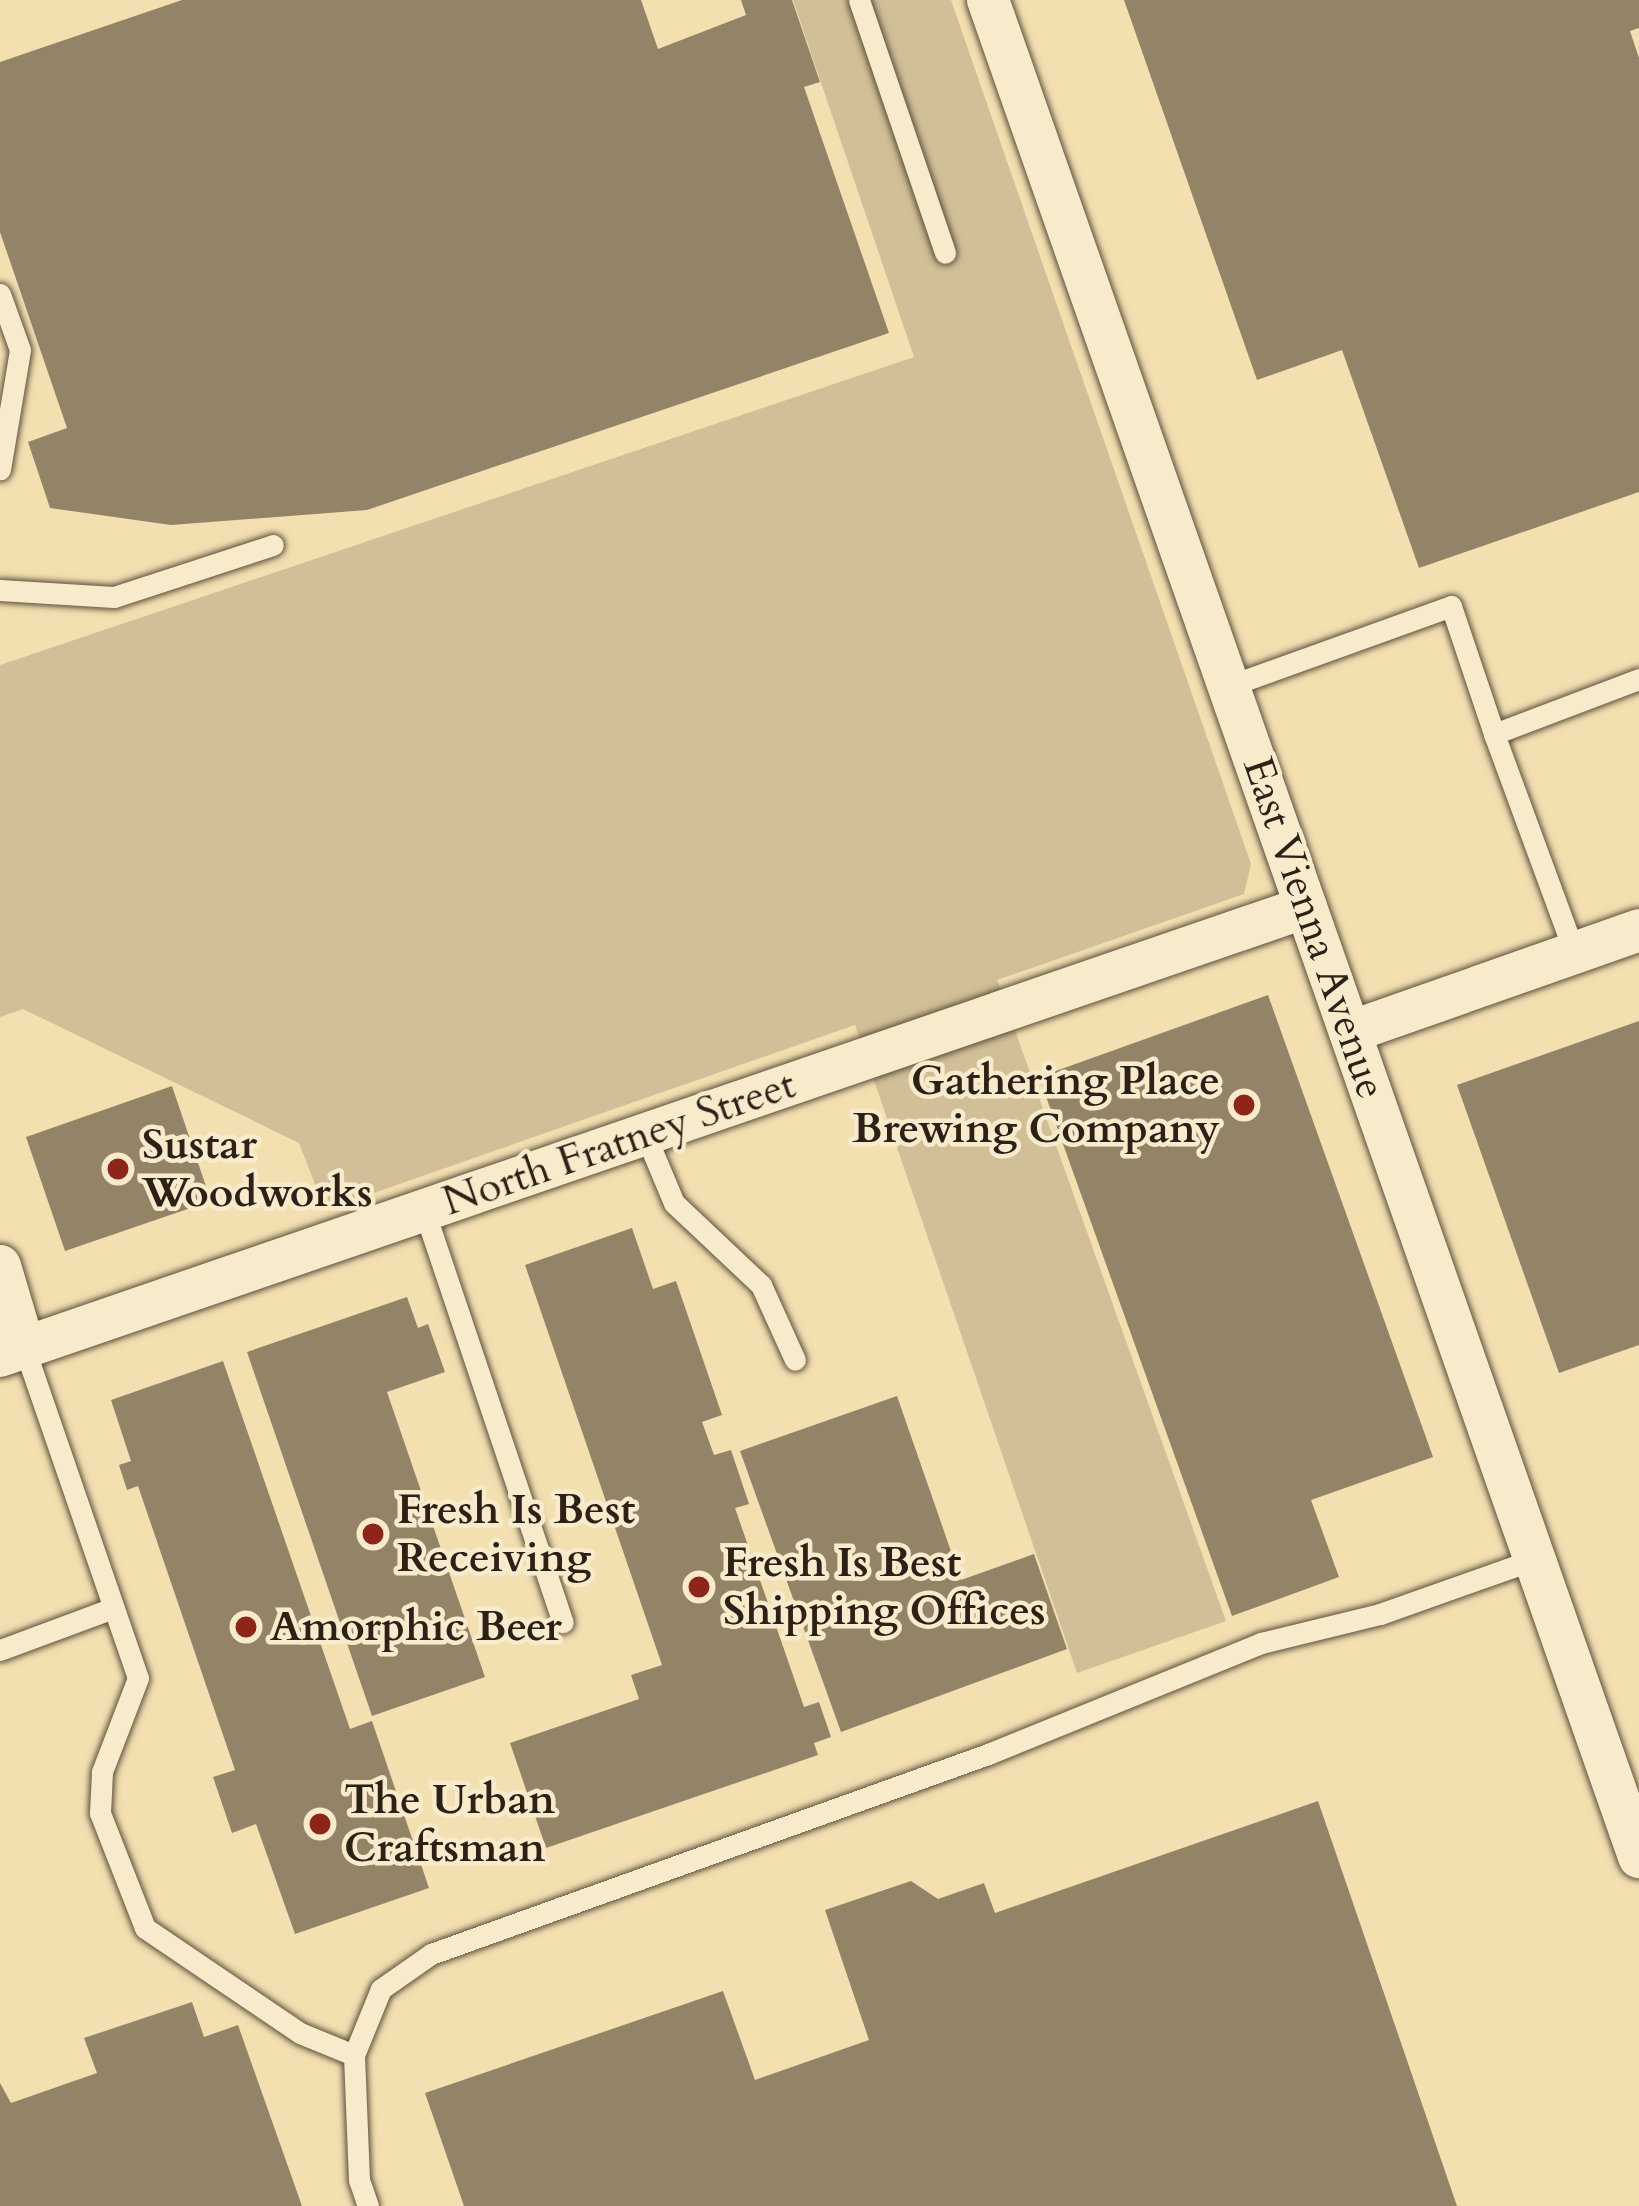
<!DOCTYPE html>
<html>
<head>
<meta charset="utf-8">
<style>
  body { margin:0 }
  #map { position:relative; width:1639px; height:2206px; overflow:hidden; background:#f3e0b1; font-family:Cardo,serif }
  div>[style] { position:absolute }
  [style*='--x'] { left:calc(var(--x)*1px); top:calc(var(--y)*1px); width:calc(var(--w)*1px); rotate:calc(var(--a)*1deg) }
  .green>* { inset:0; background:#d1c097 }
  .building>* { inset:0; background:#938467 }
  .roads { filter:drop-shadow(0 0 3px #5e513d) drop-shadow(0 0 3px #5e513d) }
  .lane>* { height:21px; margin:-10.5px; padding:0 10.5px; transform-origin:10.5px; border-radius:10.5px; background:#f7ebcc }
  .street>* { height:42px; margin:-21px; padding:0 21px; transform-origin:21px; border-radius:21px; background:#f7ebcc }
  .dots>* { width:33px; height:33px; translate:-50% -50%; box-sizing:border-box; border:6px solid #f7ebcc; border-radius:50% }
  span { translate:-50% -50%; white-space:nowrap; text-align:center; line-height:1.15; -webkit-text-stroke:9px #f7ebcc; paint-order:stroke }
  .street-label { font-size:42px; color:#2c2116 }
  .poi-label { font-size:42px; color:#2c2116; font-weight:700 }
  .right { translate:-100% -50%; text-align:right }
  .left { translate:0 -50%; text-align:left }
</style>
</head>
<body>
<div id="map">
  <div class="green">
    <i style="clip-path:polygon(793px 0,951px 0,1251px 864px,1244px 894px,997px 980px,1226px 1621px,1077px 1673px,855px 1025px,325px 1210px,299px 1143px,23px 1009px,0 1017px,0 665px,914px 357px)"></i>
  </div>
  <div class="building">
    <i style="clip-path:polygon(182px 0,641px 0,658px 49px,746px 15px,741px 0,792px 0,820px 82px,804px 87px,889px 333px,367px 510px,171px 525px,50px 508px,28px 442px,67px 428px,0 232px,0 62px)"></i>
    <i style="clip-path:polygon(1124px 0,1639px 0,1639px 28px,1630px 31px,1639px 58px,1639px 492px,1419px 568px,1342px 350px,1257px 380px)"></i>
    <i style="clip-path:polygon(1268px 995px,1433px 1457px,1311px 1500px,1339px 1577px,1232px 1616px,1039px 1077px)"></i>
    <i style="clip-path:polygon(1639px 1021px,1639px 1345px,1559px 1373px,1457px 1085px)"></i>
    <i style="clip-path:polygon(172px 1086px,211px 1201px,65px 1251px,26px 1137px)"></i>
    <i style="clip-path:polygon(632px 1228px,653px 1289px,676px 1281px,722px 1415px,702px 1422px,714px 1455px,731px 1450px,749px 1504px,735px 1508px,804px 1707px,819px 1702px,831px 1737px,814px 1743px,818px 1755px,546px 1848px,510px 1743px,639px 1699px,631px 1675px,662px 1665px,525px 1265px)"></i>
    <i style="clip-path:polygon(407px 1297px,418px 1328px,428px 1324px,445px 1372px,387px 1392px,485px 1677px,372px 1716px,247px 1352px)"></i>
    <i style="clip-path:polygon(223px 1361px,350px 1729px,372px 1721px,429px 1888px,295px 1934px,256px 1824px,232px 1833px,213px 1777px,235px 1770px,138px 1486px,127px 1490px,119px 1465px,131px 1461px,111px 1400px)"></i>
    <i style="clip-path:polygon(897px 1396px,961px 1580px,1034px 1554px,1067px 1649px,841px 1732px,740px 1451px)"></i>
    <i style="clip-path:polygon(1318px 1801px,1457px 2206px,464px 2206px,425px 2093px,723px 1991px,755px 2080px,869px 2040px,825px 1910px,911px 1881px,938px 1899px,984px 1883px,995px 1913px)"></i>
    <i style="clip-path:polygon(192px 2002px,204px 2037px,238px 2025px,302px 2206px,0 2206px,0 2083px,11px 2103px,97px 2073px,84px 2038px)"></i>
  </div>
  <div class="roads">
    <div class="lane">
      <i style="--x:859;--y:0;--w:267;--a:71.2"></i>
      <i style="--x:0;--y:294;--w:59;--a:70.3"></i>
      <i style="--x:20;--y:350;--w:121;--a:99.5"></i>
      <i style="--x:0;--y:590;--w:114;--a:3.5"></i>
      <i style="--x:114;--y:597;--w:167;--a:-18.1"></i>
      <i style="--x:1229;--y:686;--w:236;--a:-19.8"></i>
      <i style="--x:1451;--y:606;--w:135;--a:71.4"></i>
      <i style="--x:1494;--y:734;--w:155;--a:-20.8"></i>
      <i style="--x:1494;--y:734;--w:232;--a:69.8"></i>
      <i style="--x:645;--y:1134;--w:75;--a:67.2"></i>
      <i style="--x:674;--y:1203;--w:120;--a:43.3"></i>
      <i style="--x:761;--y:1285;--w:82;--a:65.6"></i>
      <i style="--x:424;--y:1210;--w:435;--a:71.4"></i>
      <i style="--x:24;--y:1347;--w:350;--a:71"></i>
      <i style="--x:138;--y:1678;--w:101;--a:111"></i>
      <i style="--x:102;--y:1772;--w:41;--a:92.8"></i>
      <i style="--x:100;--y:1813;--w:123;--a:68.6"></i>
      <i style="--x:145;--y:1928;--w:187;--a:34.1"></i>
      <i style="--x:300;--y:2033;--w:58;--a:22.2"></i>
      <i style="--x:0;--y:1650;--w:121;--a:-20.4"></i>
      <i style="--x:368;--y:2206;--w:28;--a:-109"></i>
      <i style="--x:359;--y:2180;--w:125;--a:-92.3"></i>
      <i style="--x:354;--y:2055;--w:71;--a:-67.8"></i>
      <i style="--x:381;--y:1989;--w:61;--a:-35"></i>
      <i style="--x:431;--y:1954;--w:592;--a:-19.75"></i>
      <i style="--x:988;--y:1754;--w:295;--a:-22.1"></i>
      <i style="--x:1261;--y:1643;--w:122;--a:-13.7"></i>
      <i style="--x:1380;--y:1614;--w:164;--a:-19.5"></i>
    </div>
    <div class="street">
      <i style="--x:988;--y:0;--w:1968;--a:70.68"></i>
      <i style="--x:1350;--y:1032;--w:306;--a:-19.4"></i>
      <i style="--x:0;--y:1266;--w:84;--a:73.5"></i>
      <i style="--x:0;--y:1356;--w:1381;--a:-18.97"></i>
    </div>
  </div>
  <div class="dots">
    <i style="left:1244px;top:1105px;background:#8f2418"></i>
    <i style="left:118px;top:1169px;background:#8f2418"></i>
    <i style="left:373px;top:1534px;background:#8f2418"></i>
    <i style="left:699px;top:1587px;background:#8f2418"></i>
    <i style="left:246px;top:1627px;background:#8f2418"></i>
    <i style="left:320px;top:1824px;background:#8f2418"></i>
  </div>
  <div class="street-label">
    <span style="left:1314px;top:928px;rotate:71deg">East Vienna Avenue</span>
    <span style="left:619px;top:1143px;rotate:-19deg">North Fratney Street</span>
  </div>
  <div class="poi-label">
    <span class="right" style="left:1220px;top:1105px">Gathering Place<br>Brewing Company</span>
    <span class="left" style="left:142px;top:1169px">Sustar<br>Woodworks</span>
    <span class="left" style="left:397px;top:1534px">Fresh Is Best<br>Receiving</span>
    <span class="left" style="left:723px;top:1587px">Fresh Is Best<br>Shipping Offices</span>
    <span class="left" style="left:270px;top:1627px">Amorphic Beer</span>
    <span class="left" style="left:344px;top:1824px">The Urban<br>Craftsman</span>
  </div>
</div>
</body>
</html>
